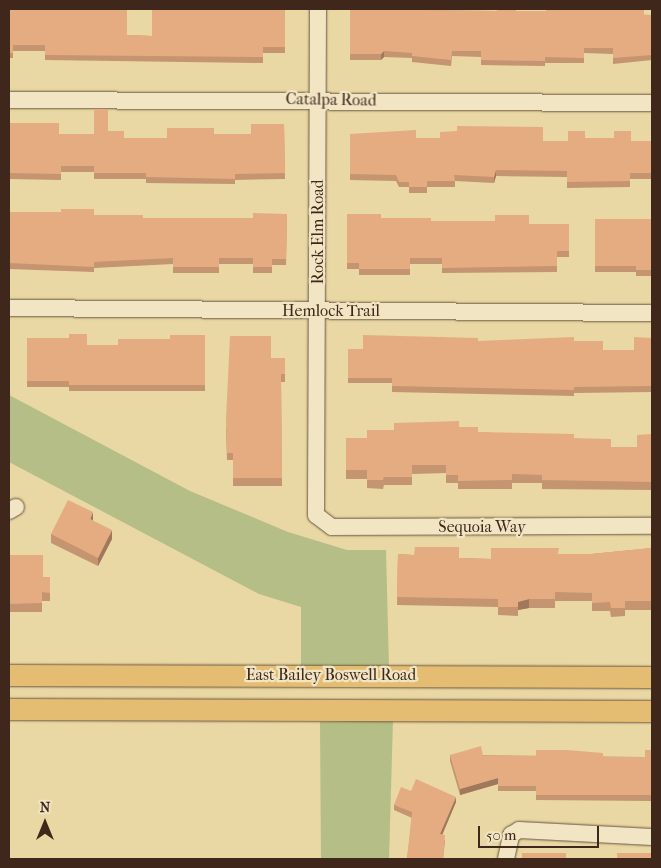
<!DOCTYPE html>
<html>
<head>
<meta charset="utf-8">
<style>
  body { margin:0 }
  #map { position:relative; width:661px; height:868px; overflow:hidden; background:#e9d7a4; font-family:"IM FELL French Canon",serif }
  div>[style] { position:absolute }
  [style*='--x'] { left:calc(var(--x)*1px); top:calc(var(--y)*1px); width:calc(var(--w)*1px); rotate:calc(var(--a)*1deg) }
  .green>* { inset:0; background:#b5be86 }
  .roads { filter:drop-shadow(0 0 1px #6a543d) drop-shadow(0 0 1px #6a543d) }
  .minor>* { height:16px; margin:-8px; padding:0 8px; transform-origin:8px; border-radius:8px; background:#f1e5c4 }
  .major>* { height:21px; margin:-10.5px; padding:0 10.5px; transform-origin:10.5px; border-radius:10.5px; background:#e4bc72 }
  .wall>* { inset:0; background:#c59470 }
  .shaded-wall>* { inset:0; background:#a0785b }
  .building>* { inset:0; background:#e5ac82 }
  span { translate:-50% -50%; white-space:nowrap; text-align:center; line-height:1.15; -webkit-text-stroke:4.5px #f1e5c4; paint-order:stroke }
  .street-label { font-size:16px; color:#3f281b }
  .frame { position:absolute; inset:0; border:10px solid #3f281b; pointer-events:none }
  .north { position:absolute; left:20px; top:798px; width:50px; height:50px; -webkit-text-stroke:4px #f1e5c4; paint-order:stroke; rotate:0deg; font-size:14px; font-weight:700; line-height:20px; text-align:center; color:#3f281b }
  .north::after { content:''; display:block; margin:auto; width:18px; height:22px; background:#3f281b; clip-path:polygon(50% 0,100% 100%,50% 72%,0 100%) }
  .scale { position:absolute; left:478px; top:826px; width:121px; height:22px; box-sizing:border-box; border:2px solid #3f281b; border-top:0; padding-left:6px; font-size:15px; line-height:18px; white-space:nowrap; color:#3f281b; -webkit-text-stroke:4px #f1e5c4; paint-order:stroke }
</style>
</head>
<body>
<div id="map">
  <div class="green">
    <i style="clip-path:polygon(9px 395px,190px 491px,288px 532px,347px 550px,386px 550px,389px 668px,301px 666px,301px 607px,259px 594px,9px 462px)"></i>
    <i style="clip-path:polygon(393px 720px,389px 859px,321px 859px,320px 722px)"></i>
  </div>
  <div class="roads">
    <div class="minor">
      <i style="--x:318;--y:9;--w:506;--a:90.23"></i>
      <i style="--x:316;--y:515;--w:20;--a:37"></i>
      <i style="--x:332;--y:527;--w:320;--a:-0.2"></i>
      <i style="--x:9;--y:100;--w:643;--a:0.27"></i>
      <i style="--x:9;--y:308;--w:643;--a:0.45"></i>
      <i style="--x:9;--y:511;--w:8;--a:-30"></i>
      <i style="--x:506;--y:859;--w:25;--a:-78"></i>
      <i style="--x:511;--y:835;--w:9;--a:-32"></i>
      <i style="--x:519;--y:830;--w:133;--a:3"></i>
    </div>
    <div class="major">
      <i style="--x:9;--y:675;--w:643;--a:0.18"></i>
      <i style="--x:9;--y:709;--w:643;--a:0.18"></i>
    </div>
  </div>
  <div class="wall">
    <i style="clip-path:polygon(9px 9px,127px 35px,152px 36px,285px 9px,285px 53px,263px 53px,263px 63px,45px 60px,45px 51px,13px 51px,13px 58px,9px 58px)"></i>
    <i style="clip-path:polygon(350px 9px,495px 11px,516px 11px,652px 15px,652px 60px,613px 64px,613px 54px,584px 53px,584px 63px,545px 63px,545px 66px,481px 65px,481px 57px,452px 56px,451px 66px,412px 62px,412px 58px,384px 57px,381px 60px,350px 60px)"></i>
    <i style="clip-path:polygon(9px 123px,59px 134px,94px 134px,108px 131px,124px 138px,167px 138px,214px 134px,251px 134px,284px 124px,285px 179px,235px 180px,235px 184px,146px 183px,146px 179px,94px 179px,94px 172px,61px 172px,61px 180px,9px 179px)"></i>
    <i style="clip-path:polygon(350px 134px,416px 138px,543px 141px,568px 141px,585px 138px,631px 141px,652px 141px,652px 179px,630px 179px,630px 187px,567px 188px,567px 177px,496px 176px,494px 183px,455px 181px,455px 187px,427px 187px,427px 193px,409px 193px,409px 187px,399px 187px,396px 181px,350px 180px)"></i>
    <i style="clip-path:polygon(287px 214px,286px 265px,272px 265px,272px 273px,253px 273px,253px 264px,219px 264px,219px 273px,173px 273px,173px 264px,94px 268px,94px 272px,9px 269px,9px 218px,94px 215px,143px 218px,253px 218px)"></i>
    <i style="clip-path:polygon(347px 214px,381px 218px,431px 221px,529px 224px,569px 224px,569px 257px,557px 257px,557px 272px,442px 273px,442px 264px,410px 264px,410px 275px,359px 275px,359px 269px,347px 269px)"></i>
    <i style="clip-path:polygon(595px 219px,652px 219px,652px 276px,636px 276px,636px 272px,595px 272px)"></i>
    <i style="clip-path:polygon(205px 335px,205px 391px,69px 391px,69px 387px,27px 387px,27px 338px,87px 345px,118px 345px)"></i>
    <i style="clip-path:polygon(652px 338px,652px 392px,574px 393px,574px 396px,392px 392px,392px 383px,348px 383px,348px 349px,363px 349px,478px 341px,574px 341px,603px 350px,634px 350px)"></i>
    <i style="clip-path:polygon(285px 358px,285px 382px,281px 382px,282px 486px,233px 486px,233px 460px,227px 460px,226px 427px)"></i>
    <i style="clip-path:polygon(459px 427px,478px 432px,574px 438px,611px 447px,637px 447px,652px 434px,652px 490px,542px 489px,542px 483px,512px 483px,512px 489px,458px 489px,458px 483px,446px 483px,446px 473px,412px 474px,412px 485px,384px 485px,383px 489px,367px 488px,367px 479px,346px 479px,346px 438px,367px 438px,394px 430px)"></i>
    <i style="clip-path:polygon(93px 521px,112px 539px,98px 566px,51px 543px,51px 534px)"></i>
    <i style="clip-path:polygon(652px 548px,652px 610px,625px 610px,625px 616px,611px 617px,610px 611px,592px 611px,592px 601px,555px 601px,555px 608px,529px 608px,518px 610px,518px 616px,498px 615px,498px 607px,397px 605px,398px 554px,459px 558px,491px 559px,559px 554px,591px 554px)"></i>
    <i style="clip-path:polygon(9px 555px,43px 577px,50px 577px,50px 601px,42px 601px,42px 612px,9px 612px)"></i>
    <i style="clip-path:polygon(652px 750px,652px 801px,536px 800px,536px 791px,498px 791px,498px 784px,460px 795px,450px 761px,450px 755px,645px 757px)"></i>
    <i style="clip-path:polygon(411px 791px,456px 802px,442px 835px,445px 841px,443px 859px,407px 859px,412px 818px,394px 810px,394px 805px)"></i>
  </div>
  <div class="shaded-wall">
    <i style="clip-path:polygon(384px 51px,384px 57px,381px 60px,381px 54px)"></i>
    <i style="clip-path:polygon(496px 170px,496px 176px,494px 183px,494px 177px)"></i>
    <i style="clip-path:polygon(93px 512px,93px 521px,90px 519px)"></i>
    <i style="clip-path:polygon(112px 530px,112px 539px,98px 566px,98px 558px)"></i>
    <i style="clip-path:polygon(529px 599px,529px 608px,518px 610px,518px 602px)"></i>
    <i style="clip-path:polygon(498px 778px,498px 784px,460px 795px,460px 789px)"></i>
    <i style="clip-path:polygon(456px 797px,456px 802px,440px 840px,440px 834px)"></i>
  </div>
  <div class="building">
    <i style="clip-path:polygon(9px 9px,127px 9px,127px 35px,152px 36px,152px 9px,285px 9px,285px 47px,263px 47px,263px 57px,45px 55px,45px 45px,13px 45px,13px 53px,9px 53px)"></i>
    <i style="clip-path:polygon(350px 9px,495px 11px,502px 9px,516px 9px,516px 11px,546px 11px,546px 9px,644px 9px,644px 15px,652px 15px,652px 55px,613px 58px,613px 48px,584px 48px,584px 58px,545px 57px,545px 61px,481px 60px,481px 51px,452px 51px,451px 60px,412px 56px,412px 53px,384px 51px,381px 54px,350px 54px)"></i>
    <i style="clip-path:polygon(94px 109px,108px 109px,108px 131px,124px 131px,124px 138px,167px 138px,167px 128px,214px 128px,214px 134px,251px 134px,251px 124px,284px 124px,285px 173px,235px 174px,235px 179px,146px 177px,146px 173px,94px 173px,94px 166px,61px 166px,61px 174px,9px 173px,9px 123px,59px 123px,59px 134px,94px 134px)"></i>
    <i style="clip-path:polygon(457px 126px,543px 127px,543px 141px,568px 141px,568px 131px,585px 131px,585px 138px,614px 138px,614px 131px,631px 131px,631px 141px,652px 141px,652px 173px,630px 173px,630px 181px,567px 182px,567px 171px,496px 170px,494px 177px,454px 175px,455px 181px,427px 181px,427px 187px,409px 187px,409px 182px,399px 182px,396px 175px,350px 174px,350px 134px,416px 130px,416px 138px,440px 138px,440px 132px,457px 131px)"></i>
    <i style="clip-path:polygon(61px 209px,94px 209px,94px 215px,143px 215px,143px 218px,253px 218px,253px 213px,287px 214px,286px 259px,272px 259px,272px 267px,253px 267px,253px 258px,219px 258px,219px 267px,173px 267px,173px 258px,94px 262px,94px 267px,9px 263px,9px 218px,10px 218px,10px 212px,61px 212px)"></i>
    <i style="clip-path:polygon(347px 214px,381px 214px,381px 218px,431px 218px,431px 221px,495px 221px,495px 215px,529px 215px,529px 224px,569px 224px,569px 251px,557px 251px,557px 266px,442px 268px,442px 258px,410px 258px,410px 269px,359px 269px,359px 263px,347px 263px)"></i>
    <i style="clip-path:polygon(595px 219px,652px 219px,652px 270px,636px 270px,636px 266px,595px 266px)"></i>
    <i style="clip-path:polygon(69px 334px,87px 334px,87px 345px,118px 345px,118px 339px,170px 339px,170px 335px,205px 335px,205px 385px,69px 385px,69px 381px,27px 381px,27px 338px,69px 338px)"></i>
    <i style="clip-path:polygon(363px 335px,478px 338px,478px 341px,574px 337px,574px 341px,603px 341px,603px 350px,634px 350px,634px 337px,652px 338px,652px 386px,574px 387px,574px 390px,392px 386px,392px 378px,348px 378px,348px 349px,363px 349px)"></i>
    <i style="clip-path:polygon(230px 336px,271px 336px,271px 358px,285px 358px,285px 374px,281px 374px,282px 478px,233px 478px,233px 453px,227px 453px,226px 419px)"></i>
    <i style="clip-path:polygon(459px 421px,459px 427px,478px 427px,478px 432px,574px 434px,574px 438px,611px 439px,611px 447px,637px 447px,637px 435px,652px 434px,652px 482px,542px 480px,542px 475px,512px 474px,512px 480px,458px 481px,458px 475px,446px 475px,446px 465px,412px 465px,412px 477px,384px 477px,383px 480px,367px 480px,367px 470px,346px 470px,346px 438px,367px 438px,367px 430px,394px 430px,394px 423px)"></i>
    <i style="clip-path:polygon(68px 500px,93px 512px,90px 519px,112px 530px,98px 558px,51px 534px)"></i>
    <i style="clip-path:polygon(415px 547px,459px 547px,459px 558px,491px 559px,491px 548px,559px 548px,558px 554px,591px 554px,652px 548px,652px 601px,625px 601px,625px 608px,611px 608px,610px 602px,592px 603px,592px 593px,555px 592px,555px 599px,529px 599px,518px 602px,518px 607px,498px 607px,498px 599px,397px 597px,398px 554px,414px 555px)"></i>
    <i style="clip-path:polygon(9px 555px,43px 555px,43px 577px,50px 577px,50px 593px,42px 592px,42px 603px,9px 604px)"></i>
    <i style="clip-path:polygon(481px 746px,483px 756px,536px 756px,536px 750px,567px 750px,603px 753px,603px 757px,645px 757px,645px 750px,652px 750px,652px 795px,536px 795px,536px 786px,498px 786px,498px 778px,460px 789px,450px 755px)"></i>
    <i style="clip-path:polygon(416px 779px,456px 797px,440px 834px,445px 835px,443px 859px,407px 859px,412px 812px,394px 805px,401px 787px,411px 791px)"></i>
    <i style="clip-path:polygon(522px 853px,566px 853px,566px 859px,522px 859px)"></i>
    <i style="clip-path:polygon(617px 853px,652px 853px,652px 859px,617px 859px)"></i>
  </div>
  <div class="street-label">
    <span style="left:331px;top:100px;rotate:1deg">Catalpa Road</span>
    <span style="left:318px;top:232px;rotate:-90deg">Rock Elm Road</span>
    <span style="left:331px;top:311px">Hemlock Trail</span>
    <span style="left:482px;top:527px">Sequoia Way</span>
    <span style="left:331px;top:675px">East Bailey Boswell Road</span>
  </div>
  <div class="frame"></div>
  <div class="north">N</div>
  <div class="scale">50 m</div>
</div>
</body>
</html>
